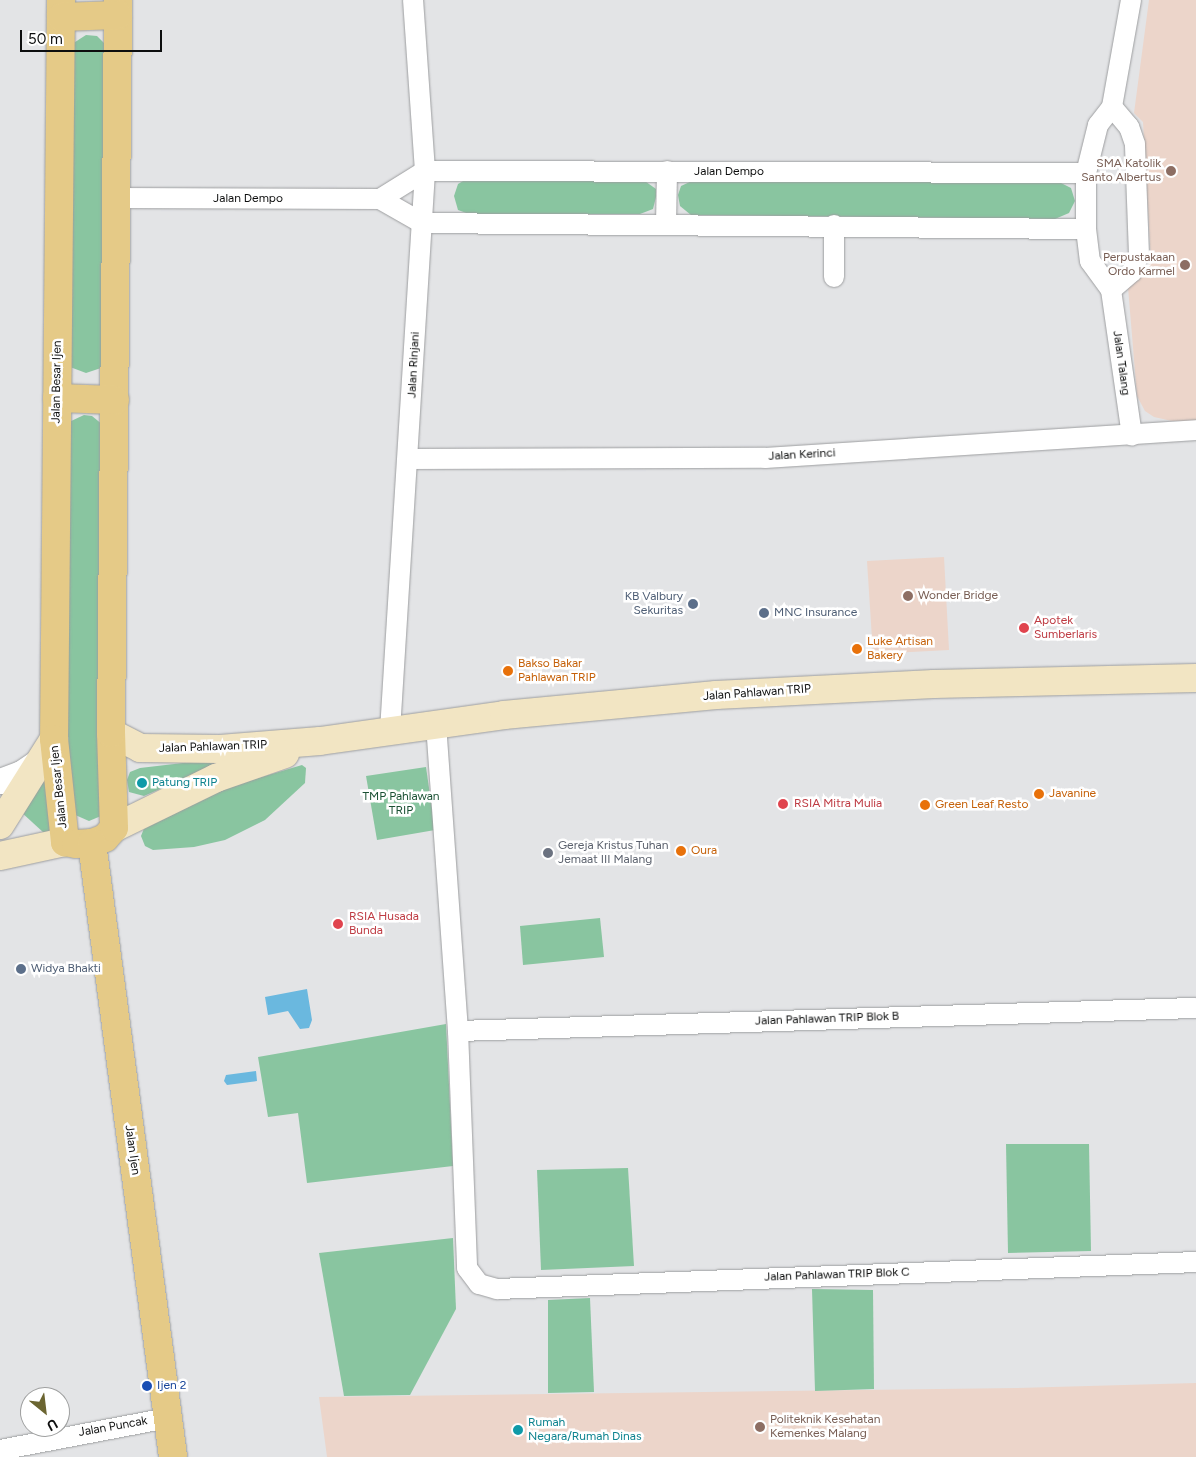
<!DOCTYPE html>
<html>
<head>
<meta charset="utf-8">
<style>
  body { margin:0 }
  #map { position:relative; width:1196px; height:1457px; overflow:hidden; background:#e3e4e6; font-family:Figtree,sans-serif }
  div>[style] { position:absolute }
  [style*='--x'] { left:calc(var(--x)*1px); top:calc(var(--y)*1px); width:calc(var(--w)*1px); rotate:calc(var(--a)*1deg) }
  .education>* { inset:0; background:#ecd5ca }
  .green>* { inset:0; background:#89c5a0 }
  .water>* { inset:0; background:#6ab8df }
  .roads { filter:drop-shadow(0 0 1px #9d9ea0) drop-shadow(0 0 1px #9d9ea0) }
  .minor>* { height:20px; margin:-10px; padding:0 10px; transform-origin:10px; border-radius:10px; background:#fff }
  .tertiary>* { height:25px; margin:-12.5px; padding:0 12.5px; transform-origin:12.5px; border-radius:12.5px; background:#fff }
  .secondary>* { height:28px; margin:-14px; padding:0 14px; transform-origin:14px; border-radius:14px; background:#f2e5c3 }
  .primary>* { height:28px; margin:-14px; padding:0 14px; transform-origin:14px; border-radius:14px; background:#e5ca87 }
  .dots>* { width:14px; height:14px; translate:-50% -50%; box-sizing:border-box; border:2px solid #fff; border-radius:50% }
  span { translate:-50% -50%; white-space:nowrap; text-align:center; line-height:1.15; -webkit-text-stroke:5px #fff; paint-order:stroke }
  .education-label { font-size:12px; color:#785e54 }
  .right { translate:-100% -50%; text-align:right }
  .left { translate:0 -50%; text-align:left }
  .street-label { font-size:12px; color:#0d0e0e }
  .service-label { font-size:12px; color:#4e5e75 }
  .health-label { font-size:12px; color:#be3a42 }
  .food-label { font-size:12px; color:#c56008 }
  .culture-label { font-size:12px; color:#0d838f }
  .park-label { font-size:12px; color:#1b5134 }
  .worship-label { font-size:12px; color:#5b616d }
  .transit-label { font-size:12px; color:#164399 }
  .north { position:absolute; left:20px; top:1387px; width:50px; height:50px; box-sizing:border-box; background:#fff; border:1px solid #9e9f9f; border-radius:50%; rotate:151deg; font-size:14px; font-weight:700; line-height:20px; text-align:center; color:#0d0e0e }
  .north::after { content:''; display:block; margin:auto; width:18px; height:22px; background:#6b6531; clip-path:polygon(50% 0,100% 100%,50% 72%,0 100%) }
  .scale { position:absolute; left:20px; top:30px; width:142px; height:22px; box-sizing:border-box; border:2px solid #0d0e0e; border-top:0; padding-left:6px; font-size:15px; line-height:18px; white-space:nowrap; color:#0d0e0e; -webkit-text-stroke:4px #fff; paint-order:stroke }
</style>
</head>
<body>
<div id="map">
  <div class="education">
    <i style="clip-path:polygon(1149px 0,1196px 0,1196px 421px,1172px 421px,1154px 417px,1145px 411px,1137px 396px,1128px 287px,1151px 262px,1143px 122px,1134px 113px)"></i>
    <i style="clip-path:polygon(944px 557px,949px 650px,873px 654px,867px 561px)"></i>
    <i style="clip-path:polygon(1196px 1383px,1196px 1457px,327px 1457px,319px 1397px,1017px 1388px)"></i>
  </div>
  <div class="green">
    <i style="clip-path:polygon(86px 35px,97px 36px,106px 45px,106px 361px,101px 368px,86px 373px,70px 367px,72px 44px)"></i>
    <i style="clip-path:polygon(642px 179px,656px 189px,656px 197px,653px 209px,640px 214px,469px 214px,458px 210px,454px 196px,458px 184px,463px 181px)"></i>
    <i style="clip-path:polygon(694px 180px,1057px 181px,1071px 188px,1075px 201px,1069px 213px,1055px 219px,691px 215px,680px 206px,678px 195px,681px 186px)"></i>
    <i style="clip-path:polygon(84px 415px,92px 416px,103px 425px,101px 816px,89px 821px,73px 814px,63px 735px,69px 422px)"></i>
    <i style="clip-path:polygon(234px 757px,144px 796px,129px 792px,127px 780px,130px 772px,140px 768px)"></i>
    <i style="clip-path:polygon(302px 765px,306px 768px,305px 783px,265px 820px,225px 840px,194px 847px,153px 850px,145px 846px,141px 836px,145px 826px,224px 788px)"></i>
    <i style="clip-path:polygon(426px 767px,435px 830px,377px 840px,366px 776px)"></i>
    <i style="clip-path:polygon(43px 780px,46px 780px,53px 832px,44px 833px,20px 811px)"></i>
    <i style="clip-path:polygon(600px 918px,604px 957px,523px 965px,520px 926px)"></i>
    <i style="clip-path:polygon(446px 1024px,453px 1166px,307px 1183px,298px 1113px,268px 1117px,258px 1057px)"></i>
    <i style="clip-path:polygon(1006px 1144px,1089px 1144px,1091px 1251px,1008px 1253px)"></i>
    <i style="clip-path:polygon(628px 1168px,634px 1266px,541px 1270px,537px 1170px)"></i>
    <i style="clip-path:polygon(453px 1238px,456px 1309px,410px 1395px,344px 1396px,319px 1253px)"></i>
    <i style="clip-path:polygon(812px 1289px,873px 1290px,874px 1389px,815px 1391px)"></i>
    <i style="clip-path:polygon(590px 1298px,594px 1392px,548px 1393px,548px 1300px)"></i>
  </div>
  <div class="water">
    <i style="clip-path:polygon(307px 989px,312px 1020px,309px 1028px,300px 1029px,288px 1011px,268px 1015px,265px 997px)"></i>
    <i style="clip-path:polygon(256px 1071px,257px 1081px,227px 1085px,224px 1081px,226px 1075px)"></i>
  </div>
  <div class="roads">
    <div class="minor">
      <i style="--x:1131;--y:0;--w:109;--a:100.1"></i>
      <i style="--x:1112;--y:107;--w:23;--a:128"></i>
      <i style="--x:1098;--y:125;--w:49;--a:104"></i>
      <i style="--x:1086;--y:173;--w:56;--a:90"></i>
      <i style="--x:1086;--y:229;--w:32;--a:83"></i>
      <i style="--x:1090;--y:261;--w:36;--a:54"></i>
      <i style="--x:1111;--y:290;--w:147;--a:81.8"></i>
      <i style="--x:117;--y:198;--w:263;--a:0.2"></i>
      <i style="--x:380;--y:199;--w:48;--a:29.7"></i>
      <i style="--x:422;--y:223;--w:664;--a:0.52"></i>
      <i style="--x:380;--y:199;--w:53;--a:-31.9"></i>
      <i style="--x:425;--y:171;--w:661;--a:0.17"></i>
      <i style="--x:666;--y:224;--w:53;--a:-88.9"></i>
      <i style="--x:834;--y:277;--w:52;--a:-90"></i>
      <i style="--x:1111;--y:290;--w:28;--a:-41"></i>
      <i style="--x:1132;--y:272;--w:18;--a:-68"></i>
      <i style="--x:1139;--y:255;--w:111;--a:-92.1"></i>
      <i style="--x:1135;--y:144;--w:18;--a:-109"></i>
      <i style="--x:1129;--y:127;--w:26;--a:-130"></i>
      <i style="--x:408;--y:459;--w:357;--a:-0.2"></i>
      <i style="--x:765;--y:458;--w:432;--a:-3.7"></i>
      <i style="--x:436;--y:724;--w:308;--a:85.9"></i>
      <i style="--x:458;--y:1031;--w:237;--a:87.8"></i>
      <i style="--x:467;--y:1268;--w:20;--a:53"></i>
      <i style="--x:479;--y:1284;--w:19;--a:16"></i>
      <i style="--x:497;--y:1289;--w:700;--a:-2.21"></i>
      <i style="--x:390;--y:731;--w:561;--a:-86.42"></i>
      <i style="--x:425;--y:171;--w:171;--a:-94"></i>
      <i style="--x:458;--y:1031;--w:738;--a:-1.79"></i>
      <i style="--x:0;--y:1450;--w:171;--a:-10.8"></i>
    </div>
    <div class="tertiary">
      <i style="--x:0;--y:781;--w:22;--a:-21"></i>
      <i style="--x:21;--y:773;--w:23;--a:-34"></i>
    </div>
    <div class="secondary">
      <i style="--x:111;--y:733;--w:33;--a:27"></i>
      <i style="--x:140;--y:748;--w:80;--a:0.7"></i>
      <i style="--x:220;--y:749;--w:100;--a:-4.6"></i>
      <i style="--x:320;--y:741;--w:186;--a:-8"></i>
      <i style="--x:504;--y:715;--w:213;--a:-5.4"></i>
      <i style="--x:716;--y:695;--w:218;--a:-2.9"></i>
      <i style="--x:934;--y:684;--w:262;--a:-1.3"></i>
      <i style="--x:0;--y:825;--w:102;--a:-57.9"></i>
      <i style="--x:114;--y:828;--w:114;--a:-26.1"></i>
      <i style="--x:216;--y:778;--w:73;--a:-19.2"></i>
      <i style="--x:0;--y:856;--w:66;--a:-12.2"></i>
    </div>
    <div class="primary">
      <i style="--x:61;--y:0;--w:739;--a:90.54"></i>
      <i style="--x:54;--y:739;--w:104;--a:83.9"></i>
      <i style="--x:65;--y:842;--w:11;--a:10"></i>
      <i style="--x:76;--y:844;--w:16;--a:-4"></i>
      <i style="--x:92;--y:843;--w:14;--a:-21"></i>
      <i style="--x:105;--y:838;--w:13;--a:-48"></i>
      <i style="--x:114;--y:828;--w:95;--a:-91.8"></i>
      <i style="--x:111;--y:733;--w:733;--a:-89.45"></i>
      <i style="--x:61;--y:17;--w:57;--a:-2"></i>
      <i style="--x:57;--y:398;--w:58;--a:2"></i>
      <i style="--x:92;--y:843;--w:619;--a:82.48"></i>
    </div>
  </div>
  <div class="dots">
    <i style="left:1171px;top:171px;background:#8d6e63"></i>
    <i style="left:1185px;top:265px;background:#8d6e63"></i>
    <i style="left:908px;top:596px;background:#8d6e63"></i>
    <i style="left:693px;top:604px;background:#5c6f8a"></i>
    <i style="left:764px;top:613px;background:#5c6f8a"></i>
    <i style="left:1024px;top:628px;background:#e0444e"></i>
    <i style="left:857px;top:649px;background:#e8710a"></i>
    <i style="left:508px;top:671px;background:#e8710a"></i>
    <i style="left:142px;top:783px;background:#0f9aa8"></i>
    <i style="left:1039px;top:794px;background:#e8710a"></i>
    <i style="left:783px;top:804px;background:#e0444e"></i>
    <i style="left:925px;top:805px;background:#e8710a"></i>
    <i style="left:681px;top:851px;background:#e8710a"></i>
    <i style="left:548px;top:853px;background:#6b7280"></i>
    <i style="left:338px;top:924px;background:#e0444e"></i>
    <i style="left:21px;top:969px;background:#5c6f8a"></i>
    <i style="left:147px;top:1386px;background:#1a4fb4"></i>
    <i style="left:760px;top:1427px;background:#8d6e63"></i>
    <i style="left:518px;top:1430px;background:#0f9aa8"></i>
  </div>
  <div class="education-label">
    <span class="right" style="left:1161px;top:171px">SMA Katolik<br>Santo Albertus</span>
    <span class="right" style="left:1175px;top:265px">Perpustakaan<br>Ordo Karmel</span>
    <span class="left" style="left:918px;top:596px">Wonder Bridge</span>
    <span class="left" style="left:770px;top:1427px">Politeknik Kesehatan<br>Kemenkes Malang</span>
  </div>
  <div class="street-label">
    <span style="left:729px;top:172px">Jalan Dempo</span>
    <span style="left:248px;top:199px">Jalan Dempo</span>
    <span style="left:1121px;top:363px;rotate:82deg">Jalan Talang</span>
    <span style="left:414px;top:365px;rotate:-87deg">Jalan Rinjani</span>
    <span style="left:57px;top:382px;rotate:-89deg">Jalan Besar Ijen</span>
    <span style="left:802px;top:455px;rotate:-3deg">Jalan Kerinci</span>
    <span style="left:757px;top:693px;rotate:-4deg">Jalan Pahlawan TRIP</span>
    <span style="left:213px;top:747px;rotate:-2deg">Jalan Pahlawan TRIP</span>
    <span style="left:59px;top:787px;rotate:-96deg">Jalan Besar Ijen</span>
    <span style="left:827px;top:1019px;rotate:-2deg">Jalan Pahlawan TRIP Blok B</span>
    <span style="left:132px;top:1150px;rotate:82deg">Jalan Ijen</span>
    <span style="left:837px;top:1275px;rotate:-2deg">Jalan Pahlawan TRIP Blok C</span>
    <span style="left:113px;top:1427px;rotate:-10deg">Jalan Puncak</span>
  </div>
  <div class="service-label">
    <span class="right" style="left:683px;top:604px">KB Valbury<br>Sekuritas</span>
    <span class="left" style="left:774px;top:613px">MNC Insurance</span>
    <span class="left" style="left:31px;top:969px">Widya Bhakti</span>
  </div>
  <div class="health-label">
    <span class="left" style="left:1034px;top:628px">Apotek<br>Sumberlaris</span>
    <span class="left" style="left:794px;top:804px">RSIA Mitra Mulia</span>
    <span class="left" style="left:349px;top:924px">RSIA Husada<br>Bunda</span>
  </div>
  <div class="food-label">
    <span class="left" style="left:867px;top:649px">Luke Artisan<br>Bakery</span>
    <span class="left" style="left:518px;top:671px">Bakso Bakar<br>Pahlawan TRIP</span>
    <span class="left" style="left:1049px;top:794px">Javanine</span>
    <span class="left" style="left:935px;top:805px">Green Leaf Resto</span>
    <span class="left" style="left:691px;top:851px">Oura</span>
  </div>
  <div class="culture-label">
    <span class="left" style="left:152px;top:783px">Patung TRIP</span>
    <span class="left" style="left:528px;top:1430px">Rumah<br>Negara/Rumah Dinas</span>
  </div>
  <div class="park-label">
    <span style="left:401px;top:804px">TMP Pahlawan<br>TRIP</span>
  </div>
  <div class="worship-label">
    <span class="left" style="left:558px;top:853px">Gereja Kristus Tuhan<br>Jemaat III Malang</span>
  </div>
  <div class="transit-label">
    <span class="left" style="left:157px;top:1386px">Ijen 2</span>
  </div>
  <div class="north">U</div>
  <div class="scale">50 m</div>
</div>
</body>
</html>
